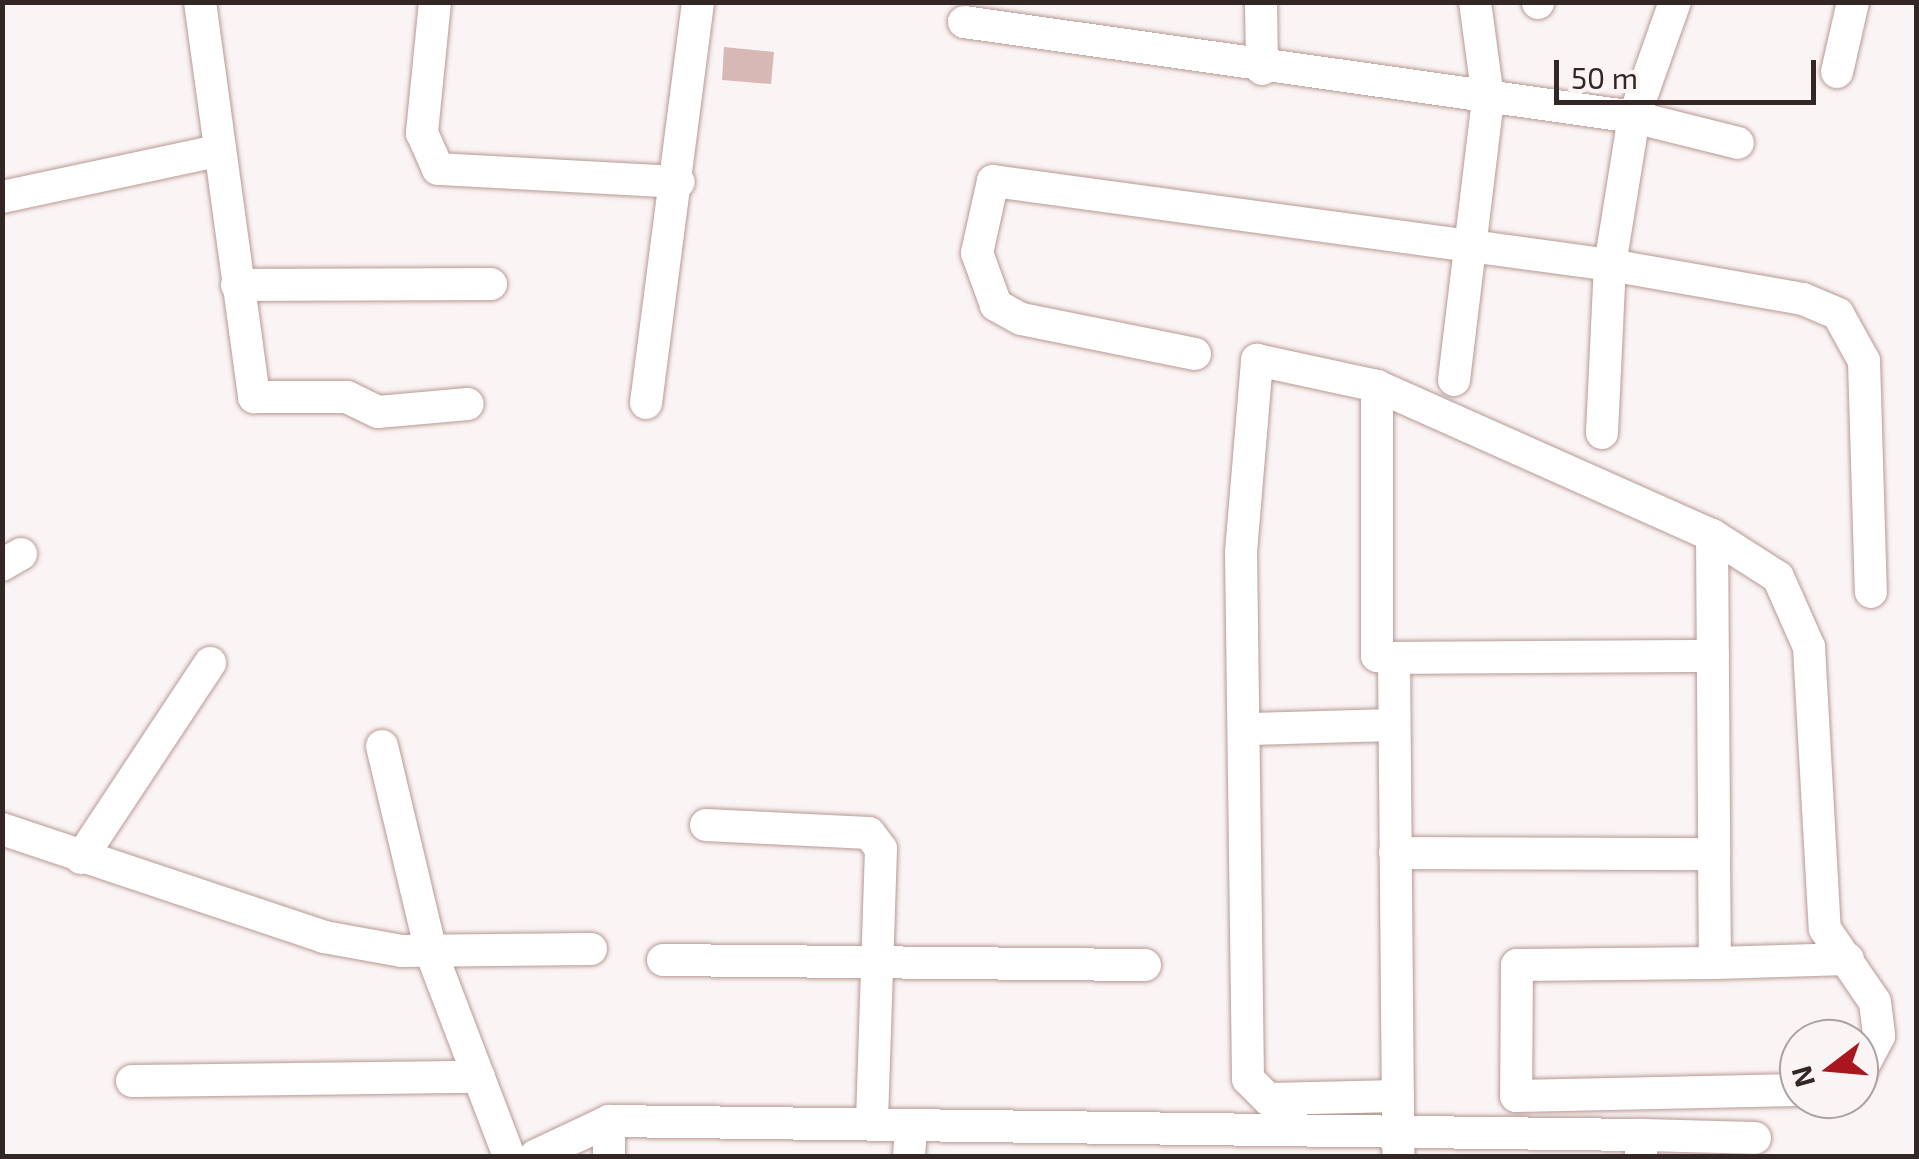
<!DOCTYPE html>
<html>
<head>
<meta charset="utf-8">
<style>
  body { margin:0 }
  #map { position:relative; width:1919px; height:1159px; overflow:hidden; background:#fbf4f4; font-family:"Exo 2",sans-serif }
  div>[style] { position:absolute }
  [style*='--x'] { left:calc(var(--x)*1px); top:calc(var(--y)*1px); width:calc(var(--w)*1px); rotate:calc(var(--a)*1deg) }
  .building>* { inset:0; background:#d8b8b4 }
  .roads { filter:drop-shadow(0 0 2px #b79995) drop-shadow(0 0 2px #b79995) }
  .street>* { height:32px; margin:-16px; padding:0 16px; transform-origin:16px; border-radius:16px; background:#fff }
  span { translate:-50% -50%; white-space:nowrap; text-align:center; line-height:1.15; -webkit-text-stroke:8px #fbf4f4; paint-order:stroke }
  .frame { position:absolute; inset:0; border:5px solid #332726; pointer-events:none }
  .north { position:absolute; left:1779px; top:1019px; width:100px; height:100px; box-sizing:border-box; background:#fbf4f4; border:2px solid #aba2a2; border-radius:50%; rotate:254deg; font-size:28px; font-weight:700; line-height:40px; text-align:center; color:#332726 }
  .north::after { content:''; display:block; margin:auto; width:35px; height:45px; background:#aa161f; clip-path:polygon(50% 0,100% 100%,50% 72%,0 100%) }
  .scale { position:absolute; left:1554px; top:60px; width:262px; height:45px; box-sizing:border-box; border:5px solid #332726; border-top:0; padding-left:12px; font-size:30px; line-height:35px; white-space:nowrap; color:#332726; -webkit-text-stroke:8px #fbf4f4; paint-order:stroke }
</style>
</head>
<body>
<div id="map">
  <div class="building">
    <i style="clip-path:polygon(724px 47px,774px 52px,771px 84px,722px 80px)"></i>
  </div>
  <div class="roads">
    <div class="street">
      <i style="--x:200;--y:2;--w:399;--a:82.2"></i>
      <i style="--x:254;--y:397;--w:93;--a:0"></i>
      <i style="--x:347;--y:397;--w:34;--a:26"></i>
      <i style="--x:378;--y:412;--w:90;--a:-5.1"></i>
      <i style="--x:435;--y:2;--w:132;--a:95.7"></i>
      <i style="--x:422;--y:133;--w:39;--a:66"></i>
      <i style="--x:438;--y:169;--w:241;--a:3.1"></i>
      <i style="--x:1261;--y:2;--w:67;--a:89.1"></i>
      <i style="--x:1538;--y:3;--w:1;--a:-90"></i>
      <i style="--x:964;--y:22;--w:677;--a:8.07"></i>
      <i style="--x:1634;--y:117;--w:107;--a:14"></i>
      <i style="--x:1837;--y:72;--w:72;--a:-77.1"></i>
      <i style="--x:2;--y:197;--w:220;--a:-12.1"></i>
      <i style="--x:237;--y:285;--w:254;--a:-0.2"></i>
      <i style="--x:1195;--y:354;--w:177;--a:-168.6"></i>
      <i style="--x:1021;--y:319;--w:29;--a:-151"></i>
      <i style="--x:996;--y:305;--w:55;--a:-110.1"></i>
      <i style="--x:977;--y:253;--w:74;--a:-77.5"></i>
      <i style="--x:993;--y:181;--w:623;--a:7.75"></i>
      <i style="--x:1610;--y:265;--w:196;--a:10"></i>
      <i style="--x:1803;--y:299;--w:38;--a:23"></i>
      <i style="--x:1838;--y:314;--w:54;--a:61"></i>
      <i style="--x:1864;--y:361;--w:231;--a:88.3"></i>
      <i style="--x:1454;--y:380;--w:284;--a:-83.1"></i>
      <i style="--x:1488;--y:98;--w:97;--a:-97.7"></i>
      <i style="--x:1377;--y:386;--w:270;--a:90"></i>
      <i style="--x:1377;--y:656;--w:17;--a:7"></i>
      <i style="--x:1394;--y:658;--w:498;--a:89.5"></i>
      <i style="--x:646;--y:403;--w:404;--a:-82.6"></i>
      <i style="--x:1602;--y:433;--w:168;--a:-87.3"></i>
      <i style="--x:1610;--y:265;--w:150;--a:-80.8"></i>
      <i style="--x:1634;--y:117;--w:122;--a:-70.4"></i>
      <i style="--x:1712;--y:535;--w:78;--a:32.5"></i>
      <i style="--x:1778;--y:577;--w:77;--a:66.1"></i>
      <i style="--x:1809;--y:647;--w:282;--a:86.8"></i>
      <i style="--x:1825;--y:929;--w:88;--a:55.6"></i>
      <i style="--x:1875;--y:1002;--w:34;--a:83"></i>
      <i style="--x:1879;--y:1036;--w:43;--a:117.8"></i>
      <i style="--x:2;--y:565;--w:22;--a:-30"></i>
      <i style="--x:1394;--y:658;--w:319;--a:-0.4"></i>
      <i style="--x:1249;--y:729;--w:145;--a:-1.6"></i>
      <i style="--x:382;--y:746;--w:212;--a:76.6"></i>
      <i style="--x:431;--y:952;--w:218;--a:69.1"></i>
      <i style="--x:706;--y:825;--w:163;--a:2.8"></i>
      <i style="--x:869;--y:833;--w:20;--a:53"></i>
      <i style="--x:881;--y:849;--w:273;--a:91.9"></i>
      <i style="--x:2;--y:829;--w:340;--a:18.5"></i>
      <i style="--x:324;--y:937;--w:79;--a:10.2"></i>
      <i style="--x:402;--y:951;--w:189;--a:-0.6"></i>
      <i style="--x:1395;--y:853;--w:319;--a:0.2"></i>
      <i style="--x:1714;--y:854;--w:109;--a:89.5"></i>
      <i style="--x:1715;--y:963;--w:133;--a:-1.7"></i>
      <i style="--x:81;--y:858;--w:234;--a:-56.5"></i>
      <i style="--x:663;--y:960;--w:482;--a:0.6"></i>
      <i style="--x:1715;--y:963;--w:198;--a:179.4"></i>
      <i style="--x:1517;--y:965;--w:131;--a:90.4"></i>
      <i style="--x:1516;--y:1096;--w:283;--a:-1.2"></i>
      <i style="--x:132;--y:1081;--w:347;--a:-0.7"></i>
      <i style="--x:1398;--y:1096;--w:130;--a:178.7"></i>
      <i style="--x:1268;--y:1099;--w:28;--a:-135"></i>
      <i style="--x:1248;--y:1079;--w:527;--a:-90.76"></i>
      <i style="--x:1241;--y:552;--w:193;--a:-85.2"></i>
      <i style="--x:1257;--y:360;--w:123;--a:12.2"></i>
      <i style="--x:1377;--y:386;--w:367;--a:24"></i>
      <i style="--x:1712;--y:535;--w:319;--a:89.6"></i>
      <i style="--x:1642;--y:1135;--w:113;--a:1.5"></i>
      <i style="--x:535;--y:1156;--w:82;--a:-25.3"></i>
      <i style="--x:609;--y:1121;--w:1033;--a:0.78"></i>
      <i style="--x:1642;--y:1135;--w:21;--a:93"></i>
      <i style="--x:609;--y:1156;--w:35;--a:-90"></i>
      <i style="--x:909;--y:1156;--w:31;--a:-86"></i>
    </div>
  </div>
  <div class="frame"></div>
  <div class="north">N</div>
  <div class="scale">50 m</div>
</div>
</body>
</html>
